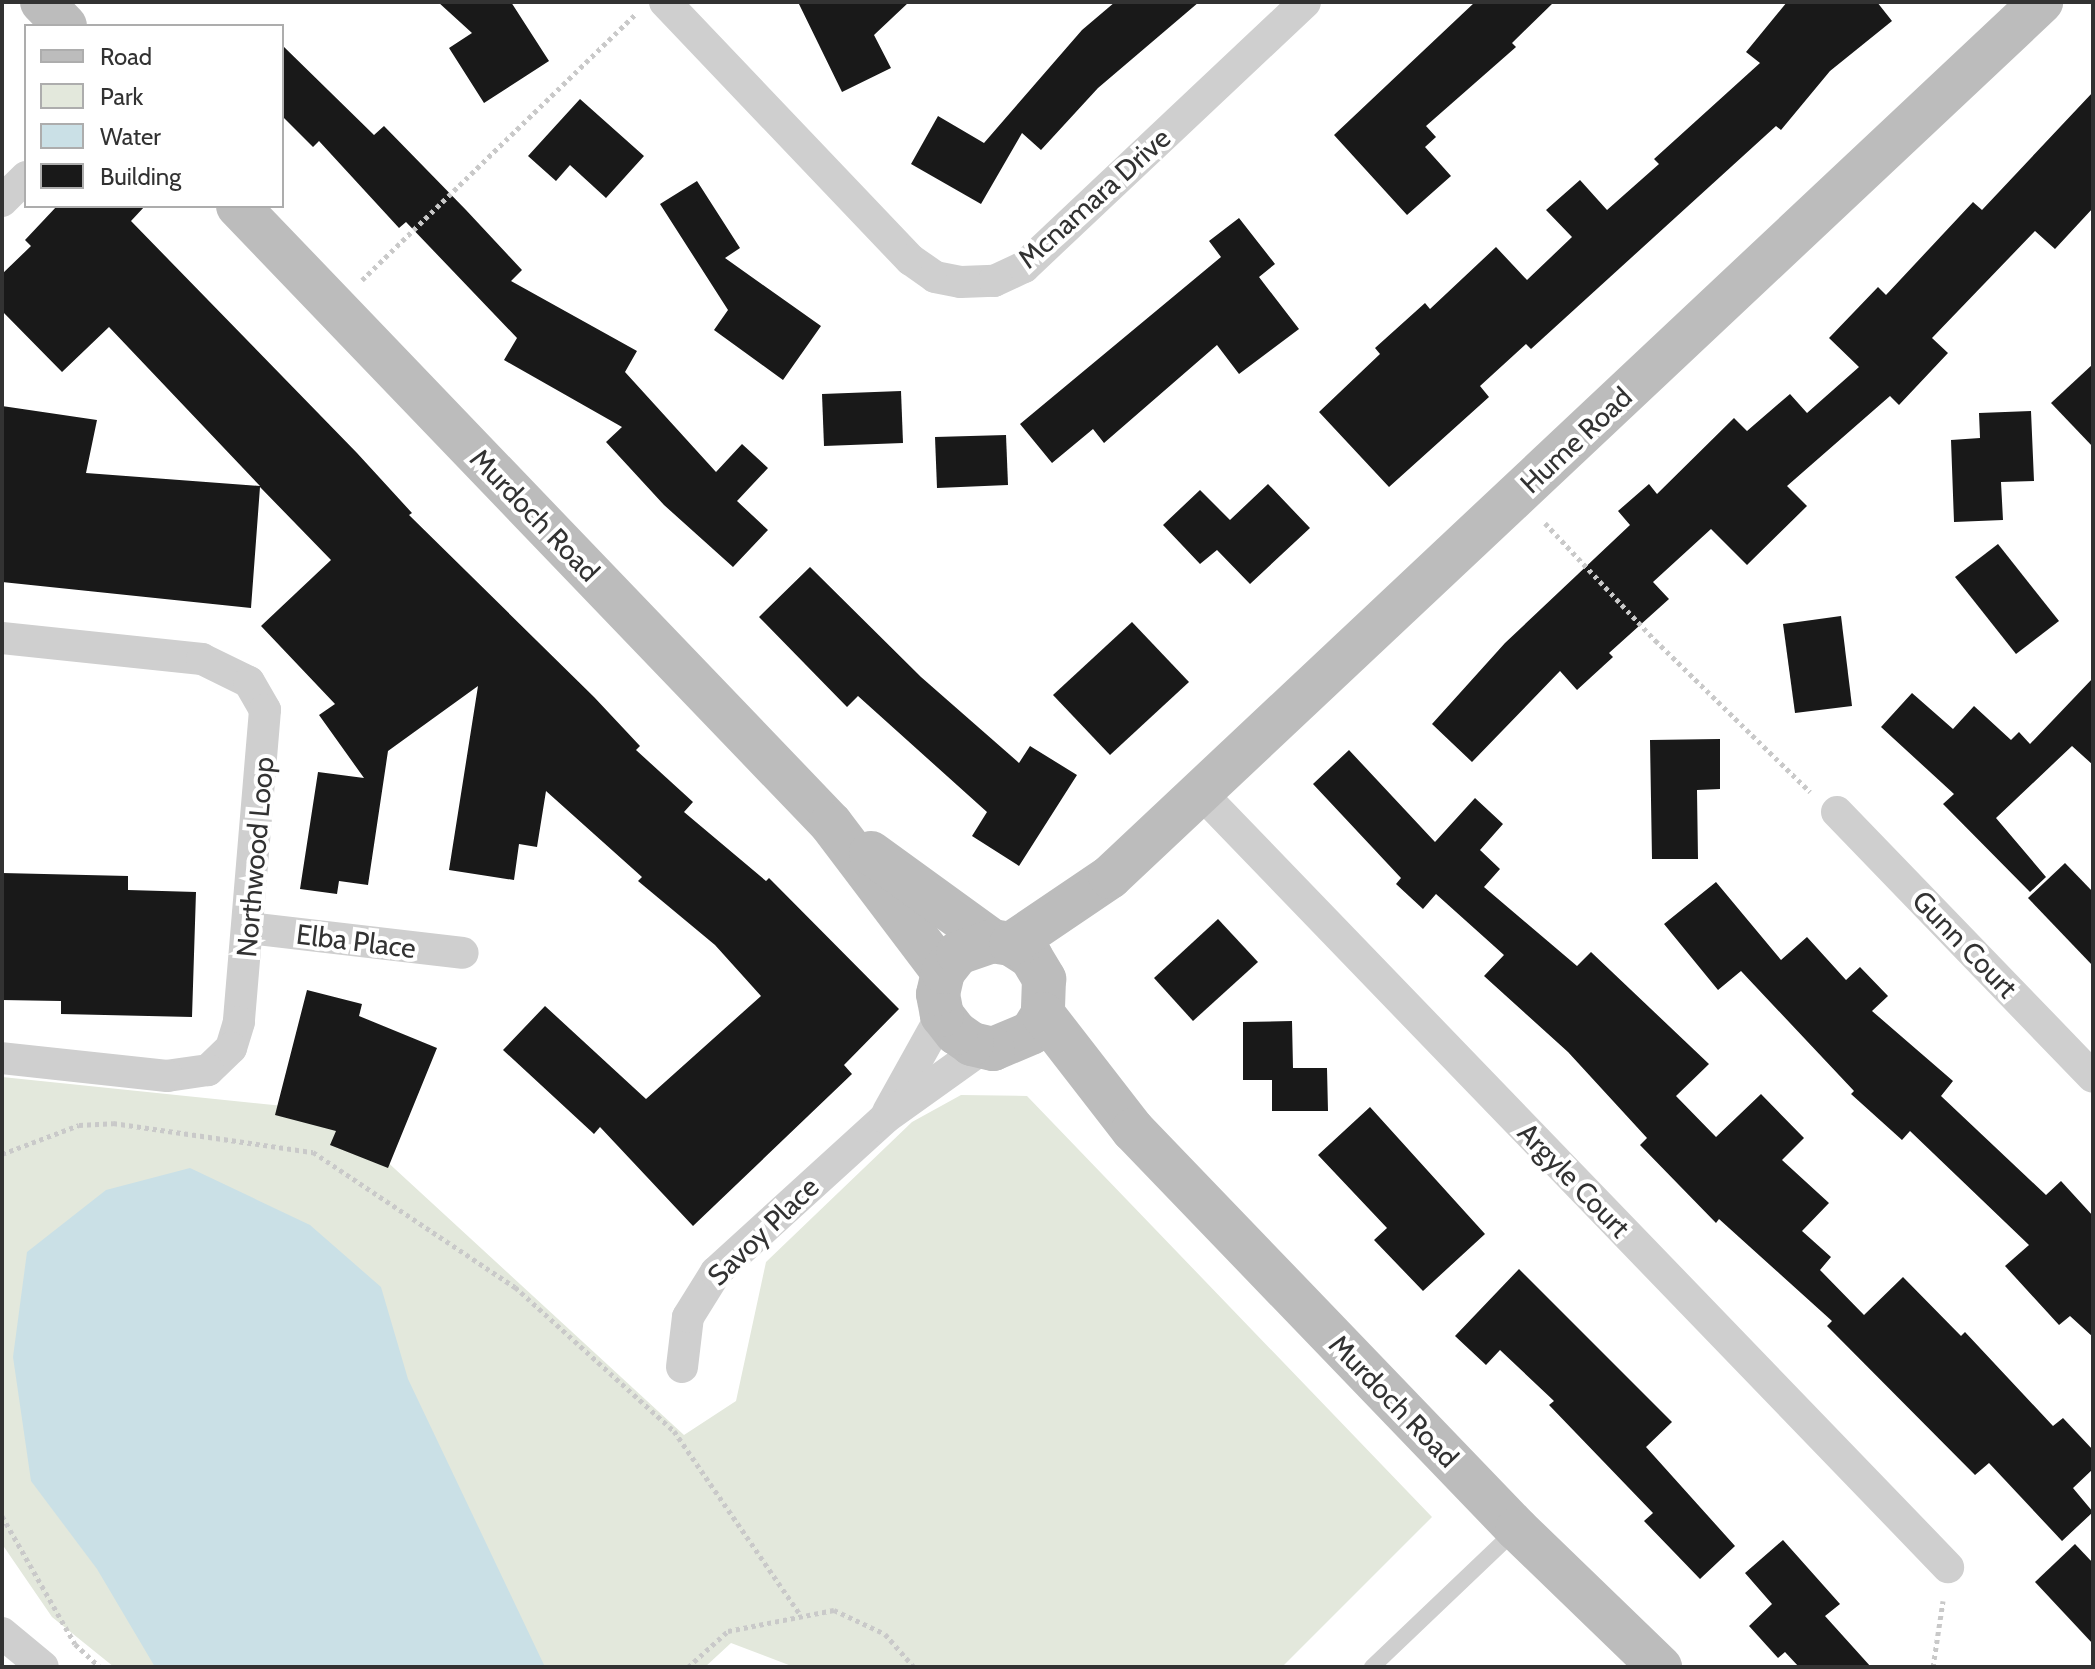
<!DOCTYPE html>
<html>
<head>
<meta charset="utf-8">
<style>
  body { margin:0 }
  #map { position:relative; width:2095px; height:1669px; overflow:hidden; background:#fff; font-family:Cabin,sans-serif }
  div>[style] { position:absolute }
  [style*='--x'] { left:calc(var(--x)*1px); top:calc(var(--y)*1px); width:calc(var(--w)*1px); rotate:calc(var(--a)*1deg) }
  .green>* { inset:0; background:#e3e8dc }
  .water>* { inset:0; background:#cae0e6 }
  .building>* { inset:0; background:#191919 }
  .path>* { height:5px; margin-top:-2.5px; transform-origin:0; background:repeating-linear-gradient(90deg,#c9c9c9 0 4px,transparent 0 8px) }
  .lane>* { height:16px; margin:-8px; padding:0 8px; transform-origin:8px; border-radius:8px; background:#cfcfcf }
  .street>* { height:32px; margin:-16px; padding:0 16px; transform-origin:16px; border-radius:16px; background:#cfcfcf }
  .secondary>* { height:44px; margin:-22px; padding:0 22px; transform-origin:22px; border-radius:22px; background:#bcbcbc }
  span { translate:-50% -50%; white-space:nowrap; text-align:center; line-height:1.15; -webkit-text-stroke:8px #fff; paint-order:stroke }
  .street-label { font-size:28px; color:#323232 }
  .frame { position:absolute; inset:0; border:4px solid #323232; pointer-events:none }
  .legend { position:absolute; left:24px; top:24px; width:260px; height:184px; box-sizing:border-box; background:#fff; border:2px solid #adadad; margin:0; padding:10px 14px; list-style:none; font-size:24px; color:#323232 }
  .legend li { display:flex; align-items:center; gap:16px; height:40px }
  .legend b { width:40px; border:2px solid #adadad }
</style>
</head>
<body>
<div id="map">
  <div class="green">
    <i style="clip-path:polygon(2px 1077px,332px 1111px,684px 1435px,736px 1401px,766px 1262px,912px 1122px,961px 1095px,1027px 1096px,1432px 1517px,1282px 1667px,794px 1667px,731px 1643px,705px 1667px,114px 1667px,52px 1617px,2px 1544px)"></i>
  </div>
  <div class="water">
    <i style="clip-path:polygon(190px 1168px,310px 1225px,381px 1287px,408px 1379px,545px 1667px,155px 1667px,97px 1569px,31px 1481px,13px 1357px,27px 1252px,106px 1190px)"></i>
  </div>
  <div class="building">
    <i style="clip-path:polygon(438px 2px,511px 2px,549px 61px,484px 103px,449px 48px,472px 33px)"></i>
    <i style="clip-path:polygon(798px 2px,909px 2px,874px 35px,891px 68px,842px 92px)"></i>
    <i style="clip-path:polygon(1115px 2px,1199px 2px,1098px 88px,1041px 150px,1022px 133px,981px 204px,911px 164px,938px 116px,984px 143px,1082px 30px)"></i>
    <i style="clip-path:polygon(1475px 2px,1554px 2px,1512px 43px,1516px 47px,1426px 126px,1436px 137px,1425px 147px,1451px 176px,1407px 215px,1334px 135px)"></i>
    <i style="clip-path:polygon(1787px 2px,1877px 2px,1892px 21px,1830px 71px,1781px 130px,1776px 126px,1531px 349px,1526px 344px,1480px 386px,1489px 397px,1389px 487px,1319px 412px,1380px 354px,1375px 348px,1425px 303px,1430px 309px,1496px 247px,1527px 280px,1572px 237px,1546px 210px,1580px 180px,1607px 210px,1659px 164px,1654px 159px,1760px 63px,1746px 52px)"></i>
    <i style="clip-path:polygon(282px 45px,374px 135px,384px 126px,466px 210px,522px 270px,511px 281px,637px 351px,625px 372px,716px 472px,742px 444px,768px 468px,737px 501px,768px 530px,733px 567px,664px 505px,606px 442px,622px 427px,504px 360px,517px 338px,406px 222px,399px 228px,319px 141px,313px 147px,282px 116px)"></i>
    <i style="clip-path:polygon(2093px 92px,2093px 208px,2055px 249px,2035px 231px,1932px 338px,1948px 353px,1899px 405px,1890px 396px,1787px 486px,1807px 506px,1747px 565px,1711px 529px,1653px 582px,1669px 599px,1609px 653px,1613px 657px,1577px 690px,1560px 671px,1472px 762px,1432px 724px,1505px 643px,1630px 525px,1618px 511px,1649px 484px,1657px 494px,1734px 418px,1747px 431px,1790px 394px,1807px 413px,1859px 367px,1829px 338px,1878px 287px,1886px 295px,1973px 202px,1982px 210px)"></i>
    <i style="clip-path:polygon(580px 99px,644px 156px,606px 198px,570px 165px,556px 181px,528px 156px)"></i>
    <i style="clip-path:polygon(697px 181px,740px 248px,725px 258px,821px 326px,783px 380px,714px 330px,728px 310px,660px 204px)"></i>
    <i style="clip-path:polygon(57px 206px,145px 206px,131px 221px,357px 453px,412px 513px,409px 515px,594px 697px,640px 746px,636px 750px,693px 802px,684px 812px,766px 881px,769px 878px,899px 1009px,844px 1065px,852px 1074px,693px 1226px,600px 1127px,594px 1134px,503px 1050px,545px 1006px,646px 1099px,761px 996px,715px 945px,638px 881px,642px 877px,546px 791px,537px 847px,519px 844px,514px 880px,449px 870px,478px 686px,388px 751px,368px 885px,339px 881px,337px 894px,300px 889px,318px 772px,364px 778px,319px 715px,335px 704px,261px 626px,331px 560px,260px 487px,251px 608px,2px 582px,2px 406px,97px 420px,86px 473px,260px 486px,109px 327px,62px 372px,2px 311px,2px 274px,31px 246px,25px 240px)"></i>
    <i style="clip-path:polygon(1239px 218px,1275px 264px,1259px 277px,1299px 329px,1239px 374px,1217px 345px,1104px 443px,1093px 429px,1052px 463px,1020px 424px,1221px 257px,1209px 241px)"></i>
    <i style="clip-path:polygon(2093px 364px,2093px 447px,2051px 403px)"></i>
    <i style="clip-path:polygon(901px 391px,903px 443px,824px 446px,822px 394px)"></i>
    <i style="clip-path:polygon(2031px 411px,2034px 481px,2001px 482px,2003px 520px,1954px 522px,1951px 440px,1980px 438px,1979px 413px)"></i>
    <i style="clip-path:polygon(1006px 435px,1008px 485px,937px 488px,935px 437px)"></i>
    <i style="clip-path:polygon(1268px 484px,1310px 528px,1250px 584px,1217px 550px,1200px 564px,1163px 525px,1200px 490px,1230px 520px)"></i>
    <i style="clip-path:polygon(1998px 544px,2059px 621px,2016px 654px,1955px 577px)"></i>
    <i style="clip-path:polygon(810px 567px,921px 677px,1019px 763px,1030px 746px,1077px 775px,1019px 866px,972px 836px,987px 812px,858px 696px,847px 707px,759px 617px)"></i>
    <i style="clip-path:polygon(1841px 616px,1852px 706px,1795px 713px,1783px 624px)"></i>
    <i style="clip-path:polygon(1132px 622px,1189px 682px,1110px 755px,1053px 695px)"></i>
    <i style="clip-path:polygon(2093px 678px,2093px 765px,2072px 746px,1996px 818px,2046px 877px,2030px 892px,1943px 804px,1954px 794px,1881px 727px,1912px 693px,1953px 729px,1974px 706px,2011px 740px,2019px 732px,2030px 744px)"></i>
    <i style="clip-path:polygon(1720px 739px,1720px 789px,1697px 790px,1698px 859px,1652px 859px,1650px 740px)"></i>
    <i style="clip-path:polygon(1349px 750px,1435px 842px,1475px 798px,1503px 824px,1480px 850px,1500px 869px,1484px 887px,1577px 966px,1591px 952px,1709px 1064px,1676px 1096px,1716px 1137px,1761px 1094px,1804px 1138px,1782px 1160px,1829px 1203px,1802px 1231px,1831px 1257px,1820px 1270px,1864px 1315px,1903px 1277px,1961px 1336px,1965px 1332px,2053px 1426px,2063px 1418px,2093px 1450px,2093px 1469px,2073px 1488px,2093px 1512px,2062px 1541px,1989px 1463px,1975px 1475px,1827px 1326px,1832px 1321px,1719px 1219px,1716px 1223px,1640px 1145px,1647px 1138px,1568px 1052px,1484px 976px,1504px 955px,1436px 894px,1423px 909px,1396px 884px,1401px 878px,1313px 784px)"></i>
    <i style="clip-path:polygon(2065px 863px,2093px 892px,2093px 966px,2028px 898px)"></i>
    <i style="clip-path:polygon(2px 873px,128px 876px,128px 890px,196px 892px,192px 1017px,61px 1014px,61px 1001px,2px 1000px)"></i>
    <i style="clip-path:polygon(1716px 882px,1781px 960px,1807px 937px,1846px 980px,1860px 967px,1888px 996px,1872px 1011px,1953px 1081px,1941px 1096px,2046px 1195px,2061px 1181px,2093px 1216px,2093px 1337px,2070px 1316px,2059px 1325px,2005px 1266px,2029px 1245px,1910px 1131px,1902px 1140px,1851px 1094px,1854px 1091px,1741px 971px,1718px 990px,1664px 924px)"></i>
    <i style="clip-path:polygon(1218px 919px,1258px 962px,1193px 1021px,1154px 978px)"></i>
    <i style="clip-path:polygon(307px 990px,362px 1004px,359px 1016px,437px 1048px,388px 1168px,330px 1145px,336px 1131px,275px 1115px)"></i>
    <i style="clip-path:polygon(1292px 1021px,1293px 1068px,1327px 1068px,1328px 1111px,1272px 1111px,1272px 1080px,1243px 1080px,1243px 1022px)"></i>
    <i style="clip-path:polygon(1370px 1107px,1485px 1234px,1423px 1291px,1374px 1240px,1387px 1228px,1318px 1155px)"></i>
    <i style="clip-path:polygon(1519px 1269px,1672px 1422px,1646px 1447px,1735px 1546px,1700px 1579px,1644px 1521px,1653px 1513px,1549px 1405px,1554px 1401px,1500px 1350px,1486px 1365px,1455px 1336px)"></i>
    <i style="clip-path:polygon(1783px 1540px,1840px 1604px,1825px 1616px,1871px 1667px,1799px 1667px,1785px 1652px,1778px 1658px,1749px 1626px,1772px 1604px,1745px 1573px)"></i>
    <i style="clip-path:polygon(2075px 1544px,2093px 1563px,2093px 1644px,2035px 1582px)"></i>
  </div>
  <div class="path">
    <i style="--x:362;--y:280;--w:382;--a:-44.2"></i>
    <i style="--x:1545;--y:523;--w:161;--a:46.8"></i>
    <i style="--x:1655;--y:640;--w:217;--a:44.4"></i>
    <i style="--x:2;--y:1154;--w:82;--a:-20.6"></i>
    <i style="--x:79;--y:1125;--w:34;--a:-3"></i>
    <i style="--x:113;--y:1123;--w:202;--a:8.3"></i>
    <i style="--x:313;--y:1152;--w:243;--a:33.8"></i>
    <i style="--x:515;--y:1287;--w:215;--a:42.2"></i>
    <i style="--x:674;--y:1431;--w:221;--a:55.5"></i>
    <i style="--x:2;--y:1516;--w:147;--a:60.3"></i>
    <i style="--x:75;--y:1644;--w:34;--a:43"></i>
    <i style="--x:688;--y:1667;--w:54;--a:-42"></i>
    <i style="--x:728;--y:1631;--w:108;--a:-11.2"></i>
    <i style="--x:834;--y:1610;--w:56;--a:25.2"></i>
    <i style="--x:885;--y:1634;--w:44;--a:48.7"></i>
    <i style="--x:1933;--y:1667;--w:67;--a:-81.4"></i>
  </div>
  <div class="lane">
    <i style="--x:1372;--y:1667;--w:199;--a:-43.6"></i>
  </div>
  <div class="street">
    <i style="--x:665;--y:2;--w:356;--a:46.4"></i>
    <i style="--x:911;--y:260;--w:29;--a:35"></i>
    <i style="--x:935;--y:277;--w:26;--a:11"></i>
    <i style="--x:961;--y:282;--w:33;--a:-2"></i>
    <i style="--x:994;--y:281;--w:33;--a:-25"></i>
    <i style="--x:1024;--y:267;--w:386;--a:-43.3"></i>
    <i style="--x:2;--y:201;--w:34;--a:-45"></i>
    <i style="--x:2;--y:638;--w:201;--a:6"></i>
    <i style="--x:202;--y:659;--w:52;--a:26.1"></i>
    <i style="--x:249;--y:682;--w:32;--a:60"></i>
    <i style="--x:265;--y:710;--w:313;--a:94.8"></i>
    <i style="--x:239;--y:1022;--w:27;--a:107"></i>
    <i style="--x:231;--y:1048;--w:32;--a:136"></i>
    <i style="--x:208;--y:1070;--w:41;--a:171.7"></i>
    <i style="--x:167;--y:1076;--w:166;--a:-173.8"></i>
    <i style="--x:1201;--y:793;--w:1076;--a:46.02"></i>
    <i style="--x:1837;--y:812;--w:368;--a:46"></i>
    <i style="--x:248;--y:928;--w:216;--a:6.6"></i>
    <i style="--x:888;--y:1112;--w:111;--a:-60.9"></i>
    <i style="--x:682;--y:1367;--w:50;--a:-83.2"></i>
    <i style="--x:688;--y:1317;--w:53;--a:-58.1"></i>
    <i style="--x:716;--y:1272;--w:229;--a:-42.3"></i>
    <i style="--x:885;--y:1118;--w:122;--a:-35.6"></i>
    <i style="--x:2;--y:1633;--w:53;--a:39.7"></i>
  </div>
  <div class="secondary">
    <i style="--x:42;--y:2;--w:33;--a:46"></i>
    <i style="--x:238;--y:206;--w:856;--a:46.18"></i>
    <i style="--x:831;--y:824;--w:186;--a:52.9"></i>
    <i style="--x:871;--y:853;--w:150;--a:36"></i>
    <i style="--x:992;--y:941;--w:19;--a:9"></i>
    <i style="--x:1011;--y:944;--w:24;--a:33"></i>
    <i style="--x:1031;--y:957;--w:26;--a:59"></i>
    <i style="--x:1044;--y:979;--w:35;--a:92"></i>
    <i style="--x:1043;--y:1014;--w:22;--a:122"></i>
    <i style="--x:1031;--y:1033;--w:41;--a:157.2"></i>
    <i style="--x:993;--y:1049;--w:22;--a:-167"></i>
    <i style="--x:972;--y:1044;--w:19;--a:-145"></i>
    <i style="--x:956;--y:1033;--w:23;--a:-128"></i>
    <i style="--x:942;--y:1015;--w:21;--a:-101"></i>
    <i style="--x:938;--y:994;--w:23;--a:-77"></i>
    <i style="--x:943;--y:972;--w:24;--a:-52"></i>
    <i style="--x:958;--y:953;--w:36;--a:-19"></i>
    <i style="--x:1011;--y:944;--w:120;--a:-34.1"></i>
    <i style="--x:1110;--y:877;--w:1278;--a:-43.22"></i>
    <i style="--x:1043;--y:1014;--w:147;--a:52.2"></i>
    <i style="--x:1133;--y:1130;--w:554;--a:46.1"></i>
    <i style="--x:1517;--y:1529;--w:199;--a:44"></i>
  </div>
  <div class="street-label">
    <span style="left:1094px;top:198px;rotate:-42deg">Mcnamara Drive</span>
    <span style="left:1576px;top:440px;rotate:-43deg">Hume Road</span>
    <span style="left:535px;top:515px;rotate:46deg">Murdoch Road</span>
    <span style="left:255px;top:857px;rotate:-85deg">Northwood Loop</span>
    <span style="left:356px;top:941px;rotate:7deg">Elba Place</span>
    <span style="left:1965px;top:944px;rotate:46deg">Gunn Court</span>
    <span style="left:1574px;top:1180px;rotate:46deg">Argyle Court</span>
    <span style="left:763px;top:1231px;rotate:-44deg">Savoy Place</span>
    <span style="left:1394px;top:1401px;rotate:46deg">Murdoch Road</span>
  </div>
  <div class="frame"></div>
  <ul class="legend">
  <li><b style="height:10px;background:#bcbcbc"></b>Road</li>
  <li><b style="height:22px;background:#e3e8dc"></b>Park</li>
  <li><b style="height:22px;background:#cae0e6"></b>Water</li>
  <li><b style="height:22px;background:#191919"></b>Building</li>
  </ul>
</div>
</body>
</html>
